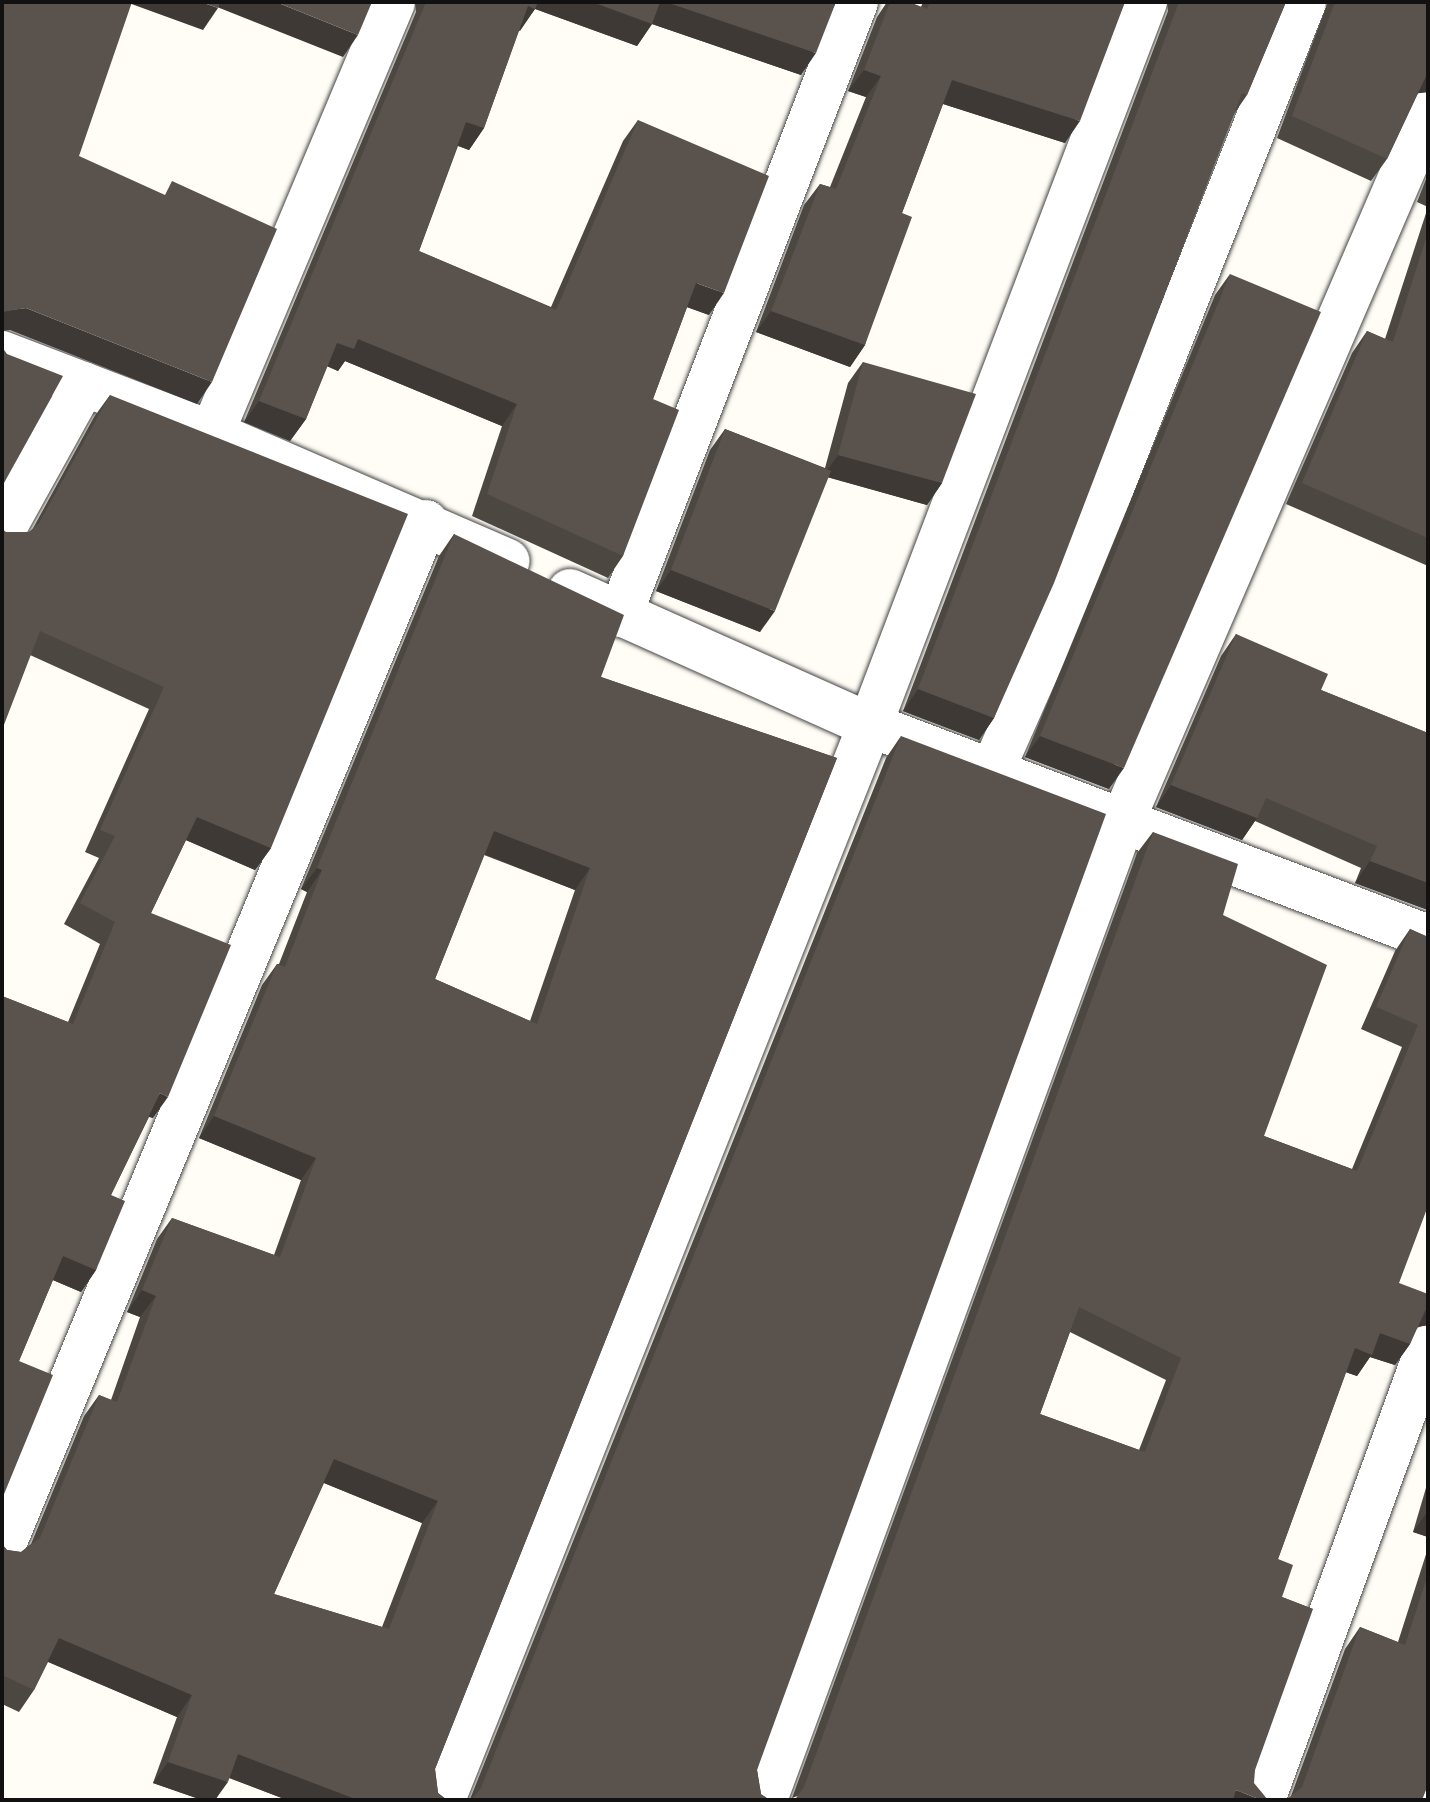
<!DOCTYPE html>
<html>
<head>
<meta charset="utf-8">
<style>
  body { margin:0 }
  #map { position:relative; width:1430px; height:1802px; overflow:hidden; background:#fffdf5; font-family:Georgia,serif }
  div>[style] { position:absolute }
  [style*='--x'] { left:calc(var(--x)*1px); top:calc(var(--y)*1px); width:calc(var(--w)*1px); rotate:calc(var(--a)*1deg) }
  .roads { filter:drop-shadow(0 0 2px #444) drop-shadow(0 0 2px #444) }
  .street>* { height:44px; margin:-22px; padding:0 22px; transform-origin:22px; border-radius:22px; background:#fff }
  .wall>* { inset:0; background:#4d4742 }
  .shaded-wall>* { inset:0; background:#3f3936 }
  .building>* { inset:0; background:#5a524d }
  span { translate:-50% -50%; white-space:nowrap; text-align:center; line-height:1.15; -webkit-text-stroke:8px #fff; paint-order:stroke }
  .frame { position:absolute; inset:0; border:4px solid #111; pointer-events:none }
</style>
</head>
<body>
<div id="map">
  <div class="roads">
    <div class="street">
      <i style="--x:2;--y:353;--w:225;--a:20.9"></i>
      <i style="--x:212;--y:433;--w:322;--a:23.4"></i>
      <i style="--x:212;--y:433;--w:467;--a:-67.2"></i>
      <i style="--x:2;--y:532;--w:169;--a:-61"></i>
      <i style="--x:570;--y:591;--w:329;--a:24.1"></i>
      <i style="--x:870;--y:725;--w:597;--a:20.8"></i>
      <i style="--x:620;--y:615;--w:657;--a:-68.94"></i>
      <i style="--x:992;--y:771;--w:172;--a:-66"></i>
      <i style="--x:1062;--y:614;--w:658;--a:-68.42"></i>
      <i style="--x:2;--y:1549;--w:1111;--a:-67.57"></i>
      <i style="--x:443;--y:1800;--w:1157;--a:-68.34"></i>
      <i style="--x:870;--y:725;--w:774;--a:-69.18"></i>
      <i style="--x:765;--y:1800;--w:1043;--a:-69.93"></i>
      <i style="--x:1123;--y:820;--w:770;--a:-66.66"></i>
      <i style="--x:1263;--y:1800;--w:482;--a:-70"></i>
    </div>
  </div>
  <div class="wall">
    <i style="clip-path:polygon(415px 2px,836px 2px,801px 75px,652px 24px,637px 46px,535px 9px,519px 30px,484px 128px,469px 150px,458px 146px,419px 251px,551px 307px,623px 141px,638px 120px,709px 315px,687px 307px,653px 399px,623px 556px,608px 578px,472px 516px,502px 426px,345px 361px,338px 371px,327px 366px,306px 419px,290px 441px,244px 422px,416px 12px)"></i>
    <i style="clip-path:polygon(887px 2px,909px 2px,921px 7px,923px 2px,1125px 2px,1065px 143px,943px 104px,902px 213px,865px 345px,850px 367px,756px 332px,804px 205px,820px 184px,830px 187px,866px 97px,848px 91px,877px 17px)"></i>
    <i style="clip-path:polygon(1167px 2px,1286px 2px,1247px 95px,1234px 114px,994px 718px,979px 740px,903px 711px,1168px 11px)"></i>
    <i style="clip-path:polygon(1328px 2px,1428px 2px,1428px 92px,1418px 93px,1387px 159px,1371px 181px,1277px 138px)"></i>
    <i style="clip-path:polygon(1428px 174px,1428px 207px,1417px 202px)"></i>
    <i style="clip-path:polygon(1428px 207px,1428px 566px,1286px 504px,1352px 353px,1367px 331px,1385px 339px)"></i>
    <i style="clip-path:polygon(1230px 274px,1109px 789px,1025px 757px,1215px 295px)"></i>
    <i style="clip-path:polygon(863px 362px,942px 483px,927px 505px,828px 477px,760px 632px,656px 591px,710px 450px,725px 429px,825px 468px,848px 383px)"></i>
    <i style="clip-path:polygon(110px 395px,271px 848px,255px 870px,186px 840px,151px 913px,153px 1118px,149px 1117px,111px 1195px,96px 1270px,81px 1292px,53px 1280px,19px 1361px,2px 996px,68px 1022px,100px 944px,64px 924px,99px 858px,85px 852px,149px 709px,30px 655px,6px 532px,29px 532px,32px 530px,94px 417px)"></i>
    <i style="clip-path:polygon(evenodd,454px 534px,601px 677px,837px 758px,435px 1769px,438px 1793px,447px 1800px,287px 1800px,229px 1778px,215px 1800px,202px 1800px,153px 1783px,177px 1717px,48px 1662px,34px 1690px,19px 1712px,2px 1704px,2px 1544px,7px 1550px,21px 1552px,31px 1544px,84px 1416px,99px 1395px,111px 1400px,140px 1317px,127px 1312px,157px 1239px,172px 1218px,274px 1255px,301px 1180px,199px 1138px,262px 985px,277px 964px,279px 964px,307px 892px,301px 889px,439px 556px,454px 534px,484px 855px,575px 890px,530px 1021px,435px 979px,484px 855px,454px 534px,324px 1483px,422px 1523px,382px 1627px,274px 1594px,324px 1483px)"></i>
    <i style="clip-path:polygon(1236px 634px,1321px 690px,1428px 733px,1428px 910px,1355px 883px,1361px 868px,1255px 821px,1242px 840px,1156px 807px,1221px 656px)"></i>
    <i style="clip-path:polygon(901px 736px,757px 1770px,761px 1794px,470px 1799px,886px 758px)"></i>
    <i style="clip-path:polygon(evenodd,1153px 832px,1223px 915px,1264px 1136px,1352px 1169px,1402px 1047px,1361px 1029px,1395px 951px,1410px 929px,1428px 937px,1399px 1283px,1428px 1325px,1417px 1327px,1410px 1344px,1395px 1365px,1370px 1357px,1357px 1376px,1346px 1372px,1278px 1559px,1282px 1597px,1313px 1609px,792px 1798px,1137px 853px,1153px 832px,1070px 1332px,1166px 1380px,1139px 1450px,1040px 1414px,1070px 1332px)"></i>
    <i style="clip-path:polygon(1428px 1481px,1428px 1537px,1413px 1532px)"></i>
    <i style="clip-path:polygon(1428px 1548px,1428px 1785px,1291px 1796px,1345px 1649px,1360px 1627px,1398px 1642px)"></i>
  </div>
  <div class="shaded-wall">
    <i style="clip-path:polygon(126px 2px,201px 2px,218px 8px,203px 30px)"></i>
    <i style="clip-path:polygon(214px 2px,276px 2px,358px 35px,343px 57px,212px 5px)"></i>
    <i style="clip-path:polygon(533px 2px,666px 2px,816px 53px,801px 75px,652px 24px,637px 46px,530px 7px,535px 9px,520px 31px,513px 28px,528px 6px)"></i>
    <i style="clip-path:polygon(864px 70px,881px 76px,866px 97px,848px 91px)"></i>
    <i style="clip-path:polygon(1428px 72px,1428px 92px,1412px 94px)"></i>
    <i style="clip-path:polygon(952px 80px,1080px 121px,1065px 143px,937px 102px)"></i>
    <i style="clip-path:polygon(466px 122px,484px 128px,469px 150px,451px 143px)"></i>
    <i style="clip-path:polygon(696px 283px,724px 293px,709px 315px,681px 305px)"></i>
    <i style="clip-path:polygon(26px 308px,212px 382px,197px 404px,10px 330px,2px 331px,2px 311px)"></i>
    <i style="clip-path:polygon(771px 311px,865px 345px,850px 367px,756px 332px)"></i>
    <i style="clip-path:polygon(358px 339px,517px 404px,502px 426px,345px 361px,338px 371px,322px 364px,337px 343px)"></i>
    <i style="clip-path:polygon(259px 401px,306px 419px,290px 441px,244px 422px)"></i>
    <i style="clip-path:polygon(838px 455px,942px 483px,927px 505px,823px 476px)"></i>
    <i style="clip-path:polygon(671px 570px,775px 611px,760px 632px,656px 591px)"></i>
    <i style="clip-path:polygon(918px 689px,994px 718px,979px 740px,903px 711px)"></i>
    <i style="clip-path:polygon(1040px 736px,1124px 768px,1109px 789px,1025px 757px)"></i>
    <i style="clip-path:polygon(1171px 785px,1257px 818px,1242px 840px,1156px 807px)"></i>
    <i style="clip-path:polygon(197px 817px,271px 848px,255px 870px,181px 838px)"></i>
    <i style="clip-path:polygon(494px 831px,590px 868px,575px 890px,479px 852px)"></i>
    <i style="clip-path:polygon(1370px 861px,1428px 883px,1428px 910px,1355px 883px)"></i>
    <i style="clip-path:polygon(317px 868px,322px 870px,307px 892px,301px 889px)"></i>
    <i style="clip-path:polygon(160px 1093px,168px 1097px,153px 1118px,145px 1115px)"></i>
    <i style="clip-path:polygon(214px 1116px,316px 1158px,301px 1180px,199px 1138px)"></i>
    <i style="clip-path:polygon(63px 1256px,96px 1270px,81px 1292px,48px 1278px)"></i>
    <i style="clip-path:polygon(142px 1290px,156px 1296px,140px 1317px,127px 1312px)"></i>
    <i style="clip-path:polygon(1428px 1306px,1428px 1325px,1411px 1328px,1427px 1307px)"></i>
    <i style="clip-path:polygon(1380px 1333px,1410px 1344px,1395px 1365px,1370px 1357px,1357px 1376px,1339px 1370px,1355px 1348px)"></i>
    <i style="clip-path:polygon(334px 1459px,438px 1501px,422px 1523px,319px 1481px)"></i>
    <i style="clip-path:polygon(1428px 1511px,1428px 1537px,1413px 1532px)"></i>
    <i style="clip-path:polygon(59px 1638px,192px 1695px,177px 1717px,44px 1660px)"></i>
    <i style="clip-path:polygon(238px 1754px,358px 1800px,287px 1800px,222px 1775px)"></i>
    <i style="clip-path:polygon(168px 1762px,228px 1782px,215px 1800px,202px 1800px,153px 1783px)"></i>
    <i style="clip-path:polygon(1236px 1790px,1261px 1800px,1229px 1800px)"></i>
  </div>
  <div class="building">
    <i style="clip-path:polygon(2px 2px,132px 2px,79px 156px,165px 195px,172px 181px,277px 229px,212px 382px,26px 308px,2px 312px)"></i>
    <i style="clip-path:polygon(201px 2px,220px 2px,218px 8px)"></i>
    <i style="clip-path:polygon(276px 2px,372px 2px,358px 35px)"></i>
    <i style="clip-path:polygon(426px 2px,538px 2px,535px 9px,528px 6px,484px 128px,466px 122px,419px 251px,556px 310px,638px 120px,769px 176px,724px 293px,696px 283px,653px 399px,679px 410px,623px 556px,487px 494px,517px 404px,358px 339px,354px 349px,337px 343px,306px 419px,259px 401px)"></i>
    <i style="clip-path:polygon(592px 2px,660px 2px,652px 24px)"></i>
    <i style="clip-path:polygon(666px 2px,836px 2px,816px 53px)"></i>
    <i style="clip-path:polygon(890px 2px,909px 2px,927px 9px,930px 2px,1125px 2px,1080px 121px,952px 80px,902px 213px,912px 217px,865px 345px,771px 311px,820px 184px,836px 189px,881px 76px,864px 70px)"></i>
    <i style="clip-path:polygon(1179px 2px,1286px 2px,1247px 95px,1242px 93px,1054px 583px,994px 718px,918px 689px)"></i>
    <i style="clip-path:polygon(1335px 2px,1428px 2px,1428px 72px,1387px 159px,1292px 116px)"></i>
    <i style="clip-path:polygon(1428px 232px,1428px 538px,1302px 483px,1367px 331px,1393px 342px)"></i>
    <i style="clip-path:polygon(1230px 274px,1321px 312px,1124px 768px,1040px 736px)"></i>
    <i style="clip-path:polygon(2px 347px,7px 354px,63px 376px,2px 486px)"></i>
    <i style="clip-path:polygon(863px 362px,976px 394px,942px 483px,838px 455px)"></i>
    <i style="clip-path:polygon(110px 395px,408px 514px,271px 848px,197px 817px,151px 913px,231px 945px,168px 1097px,160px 1093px,111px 1195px,125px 1201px,96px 1270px,63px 1256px,19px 1361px,53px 1375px,2px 1499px,2px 996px,73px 1024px,115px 922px,80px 903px,115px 836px,100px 830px,164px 687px,40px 631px,2px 730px,2px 529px,6px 532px,29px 532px,39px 523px)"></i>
    <i style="clip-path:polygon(725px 429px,831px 471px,775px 611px,671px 570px)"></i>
    <i style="clip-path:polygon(evenodd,454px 534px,624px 615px,601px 677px,837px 758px,435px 1769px,438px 1793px,447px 1800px,358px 1800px,238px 1754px,228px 1782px,168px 1762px,192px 1695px,59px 1638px,34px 1690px,2px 1675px,2px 1544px,7px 1550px,21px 1552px,40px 1538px,99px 1395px,117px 1402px,156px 1296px,142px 1290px,172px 1218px,280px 1257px,316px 1158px,214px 1116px,277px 964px,285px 967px,322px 870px,317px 868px,454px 534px,494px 831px,590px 868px,537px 1024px,435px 979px,494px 831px,454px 534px,334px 1459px,438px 1501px,389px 1629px,274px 1594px,334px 1459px)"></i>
    <i style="clip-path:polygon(1236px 634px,1328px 674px,1321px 690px,1428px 733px,1428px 883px,1370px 861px,1377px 846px,1266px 798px,1257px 818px,1171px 785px)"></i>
    <i style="clip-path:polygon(901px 736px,1106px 814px,757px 1770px,761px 1794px,770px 1800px,461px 1800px,473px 1798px,481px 1788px)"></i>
    <i style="clip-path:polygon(evenodd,1153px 832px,1238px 864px,1223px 915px,1327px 965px,1264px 1136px,1357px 1171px,1418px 1025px,1376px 1007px,1410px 929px,1428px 937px,1428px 1206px,1399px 1283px,1428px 1294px,1428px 1306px,1427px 1307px,1410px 1344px,1380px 1333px,1372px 1355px,1355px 1348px,1278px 1559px,1293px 1565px,1282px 1597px,1313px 1609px,1255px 1770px,1254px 1783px,1268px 1800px,1261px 1800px,1236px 1790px,1233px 1800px,783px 1800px,796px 1798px,804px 1787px,1153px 832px,1079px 1307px,1181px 1358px,1145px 1452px,1040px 1414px,1079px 1307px)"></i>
    <i style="clip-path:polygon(1428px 1574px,1428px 1785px,1422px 1800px,1286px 1800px,1302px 1787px,1360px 1627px,1405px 1645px)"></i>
  </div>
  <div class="frame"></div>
</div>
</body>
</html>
